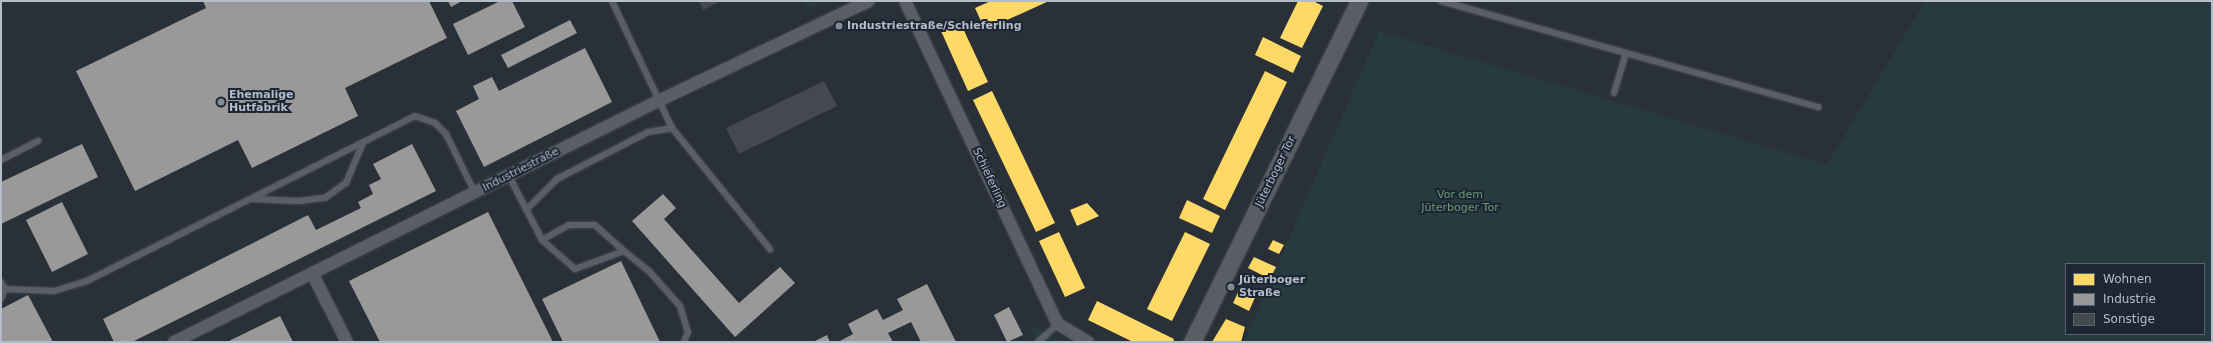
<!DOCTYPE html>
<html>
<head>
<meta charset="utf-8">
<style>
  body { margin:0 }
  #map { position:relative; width:2213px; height:343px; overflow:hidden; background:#2a3038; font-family:"DejaVu Sans",sans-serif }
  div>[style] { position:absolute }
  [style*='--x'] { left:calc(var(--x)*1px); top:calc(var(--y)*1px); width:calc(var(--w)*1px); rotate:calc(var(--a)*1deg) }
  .green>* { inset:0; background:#273a3e }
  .homes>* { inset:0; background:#ffd966 }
  .industry>* { inset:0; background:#999 }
  .building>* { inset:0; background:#444950 }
  .roads { filter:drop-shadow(0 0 1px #484c53) drop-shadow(0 0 1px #484c53) }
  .service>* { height:6px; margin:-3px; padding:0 3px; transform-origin:3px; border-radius:3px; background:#5a5e66 }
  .minor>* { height:12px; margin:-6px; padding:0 6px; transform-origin:6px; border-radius:6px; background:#5a5e66 }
  .secondary>* { height:17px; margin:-8.5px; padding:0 8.5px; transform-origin:8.5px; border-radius:8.5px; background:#595d64 }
  .dots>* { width:11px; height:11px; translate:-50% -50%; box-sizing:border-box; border:2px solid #1d2633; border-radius:50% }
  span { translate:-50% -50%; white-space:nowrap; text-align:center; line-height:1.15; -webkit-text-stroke:4px #1d2633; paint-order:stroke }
  .poi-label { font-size:11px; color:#b4bcc9; font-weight:700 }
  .left { translate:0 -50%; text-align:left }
  .street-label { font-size:11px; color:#b4bcc9 }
  .park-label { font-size:11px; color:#6b9a76 }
  .frame { position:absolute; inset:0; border:2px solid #b4bcc9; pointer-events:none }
  .legend { position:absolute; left:2065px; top:263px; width:140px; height:72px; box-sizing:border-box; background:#1d2633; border:1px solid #59626f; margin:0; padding:5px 7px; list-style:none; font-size:12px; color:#b4bcc9 }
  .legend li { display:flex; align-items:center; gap:8px; height:20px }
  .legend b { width:20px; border:1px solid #59626f }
</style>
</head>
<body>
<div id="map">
  <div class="green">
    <i style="clip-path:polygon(802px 1px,825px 1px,806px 10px)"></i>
    <i style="clip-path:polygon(evenodd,1925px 1px,2212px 1px,2212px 342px,1244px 342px,1379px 31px,1827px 165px,1925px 1px,2066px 264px,2204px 264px,2204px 334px,2066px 334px,2066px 264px)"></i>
    <i style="clip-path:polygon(1030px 325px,1063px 342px,1037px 342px)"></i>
  </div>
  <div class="homes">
    <i style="clip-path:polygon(991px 1px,1049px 1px,985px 30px,975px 8px)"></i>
    <i style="clip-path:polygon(1298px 1px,1313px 1px,1323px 6px,1302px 48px,1280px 38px)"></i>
    <i style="clip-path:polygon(960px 22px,988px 82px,968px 91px,941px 31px)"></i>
    <i style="clip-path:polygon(1263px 37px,1301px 56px,1293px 73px,1255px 55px)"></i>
    <i style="clip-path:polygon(1265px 71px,1287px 82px,1225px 210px,1203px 199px)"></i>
    <i style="clip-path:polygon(992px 91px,1055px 223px,1036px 232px,973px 100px)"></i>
    <i style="clip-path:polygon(1187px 200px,1220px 216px,1212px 233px,1179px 218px)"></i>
    <i style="clip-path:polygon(1087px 203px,1099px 216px,1077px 226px,1070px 210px)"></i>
    <i style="clip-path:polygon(1059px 232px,1085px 288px,1065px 297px,1039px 241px)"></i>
    <i style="clip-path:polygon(1185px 232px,1210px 244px,1172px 321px,1147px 309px)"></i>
    <i style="clip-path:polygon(1273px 240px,1284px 245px,1279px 254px,1268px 249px)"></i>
    <i style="clip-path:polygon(1254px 257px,1276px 267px,1270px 279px,1248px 268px)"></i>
    <i style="clip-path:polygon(1241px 286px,1257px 293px,1249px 311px,1233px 303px)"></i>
    <i style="clip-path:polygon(1097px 301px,1174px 339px,1173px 342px,1133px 342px,1088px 320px)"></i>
    <i style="clip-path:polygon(1226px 319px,1245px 327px,1241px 342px,1212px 342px)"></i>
  </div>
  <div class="industry">
    <i style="clip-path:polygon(203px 1px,429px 1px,447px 38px,345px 88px,358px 116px,252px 168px,238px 140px,135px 191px,76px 71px,206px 8px)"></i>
    <i style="clip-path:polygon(448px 1px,462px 1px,451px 7px)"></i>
    <i style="clip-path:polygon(500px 1px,512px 1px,525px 27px,468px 55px,453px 24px)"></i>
    <i style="clip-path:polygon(570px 20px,577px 33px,508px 68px,501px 55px)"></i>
    <i style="clip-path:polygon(585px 48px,612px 102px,484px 167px,456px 111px,479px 99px,473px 86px,492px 77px,499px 91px)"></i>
    <i style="clip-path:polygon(82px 144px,98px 177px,1px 224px,1px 182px)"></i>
    <i style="clip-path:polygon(412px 144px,436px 191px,132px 342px,114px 342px,103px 319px,308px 215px,316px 230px,361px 208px,358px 202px,373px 194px,369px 185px,381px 179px,373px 164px)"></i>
    <i style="clip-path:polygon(663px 194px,676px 208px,664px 219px,739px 303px,780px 267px,795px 283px,735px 337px,632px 221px)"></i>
    <i style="clip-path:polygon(62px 202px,88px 254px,52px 272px,26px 220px)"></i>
    <i style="clip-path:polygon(488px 212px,553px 342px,380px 342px,349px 281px)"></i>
    <i style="clip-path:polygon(621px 261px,660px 342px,563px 342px,542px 299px)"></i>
    <i style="clip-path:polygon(927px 284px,956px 342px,921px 342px,911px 322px,888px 333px,893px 342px,838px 342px,853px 334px,848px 324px,877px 309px,883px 320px,903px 310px,897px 299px)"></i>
    <i style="clip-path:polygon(28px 295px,53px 342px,1px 342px,1px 309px)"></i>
    <i style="clip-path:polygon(1009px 307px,1023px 335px,1007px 342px,994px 315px)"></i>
    <i style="clip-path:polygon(280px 316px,293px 342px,227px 342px)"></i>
    <i style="clip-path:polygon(827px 335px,830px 342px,813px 342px)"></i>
  </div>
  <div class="building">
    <i style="clip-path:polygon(699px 1px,721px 1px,703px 10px)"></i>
    <i style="clip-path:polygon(824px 81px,837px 106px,739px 154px,726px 128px)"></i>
  </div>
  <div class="roads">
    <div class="service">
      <i style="--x:1441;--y:1;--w:392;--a:15.7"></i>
      <i style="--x:1614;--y:93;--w:42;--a:-73.3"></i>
      <i style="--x:672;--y:128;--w:156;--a:51"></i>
      <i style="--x:1;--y:160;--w:42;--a:-27.2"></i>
      <i style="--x:509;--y:176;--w:72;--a:62.7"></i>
      <i style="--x:542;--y:240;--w:44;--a:41.3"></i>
      <i style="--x:575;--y:269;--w:52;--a:-20.2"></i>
      <i style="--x:624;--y:251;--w:32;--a:39"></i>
      <i style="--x:649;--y:271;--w:47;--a:48.5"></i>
      <i style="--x:680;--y:306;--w:27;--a:73"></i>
      <i style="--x:688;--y:332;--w:11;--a:112"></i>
      <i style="--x:252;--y:199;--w:47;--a:2.4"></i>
      <i style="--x:299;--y:201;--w:26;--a:-7"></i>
      <i style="--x:325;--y:198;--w:26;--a:-36"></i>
      <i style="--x:346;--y:183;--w:43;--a:-67"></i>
      <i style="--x:526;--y:210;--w:44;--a:-45"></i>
      <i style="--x:557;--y:179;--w:102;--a:-27.3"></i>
      <i style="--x:648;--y:132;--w:24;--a:-9"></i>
      <i style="--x:672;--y:128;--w:140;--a:-115.3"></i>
      <i style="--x:542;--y:240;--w:31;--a:-29"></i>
      <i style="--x:569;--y:225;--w:26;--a:0"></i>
      <i style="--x:595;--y:225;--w:39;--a:42"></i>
      <i style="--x:1;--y:282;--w:8;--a:60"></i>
      <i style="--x:5;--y:289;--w:11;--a:112"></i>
      <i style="--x:5;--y:289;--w:49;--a:2.3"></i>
      <i style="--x:54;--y:291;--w:34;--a:-17"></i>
      <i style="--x:87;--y:281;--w:367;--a:-26.7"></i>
      <i style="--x:415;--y:116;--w:21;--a:19"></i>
      <i style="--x:435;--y:123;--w:16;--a:45"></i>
      <i style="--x:446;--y:134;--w:66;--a:63.8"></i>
      <i style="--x:1038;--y:342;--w:27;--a:-42"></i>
    </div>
    <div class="minor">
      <i style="--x:905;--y:1;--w:357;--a:64.7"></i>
      <i style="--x:1058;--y:324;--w:35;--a:31"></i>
      <i style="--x:312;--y:273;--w:77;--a:63.1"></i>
      <i style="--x:174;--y:342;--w:541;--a:-26.47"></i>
      <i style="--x:658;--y:101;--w:233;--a:-25.4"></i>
    </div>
    <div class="secondary">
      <i style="--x:1192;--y:342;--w:380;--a:-63.9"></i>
    </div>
  </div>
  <div class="dots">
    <i style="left:839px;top:26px;background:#848b96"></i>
    <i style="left:221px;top:102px;background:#848b96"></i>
    <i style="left:1231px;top:287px;background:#848b96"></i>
  </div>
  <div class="poi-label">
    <span class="left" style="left:847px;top:26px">Industriestraße/Schieferling</span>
    <span class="left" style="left:229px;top:102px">Ehemalige<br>Hutfabrik</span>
    <span class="left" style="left:1239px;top:287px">Jüterboger<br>Straße</span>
  </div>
  <div class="street-label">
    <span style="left:521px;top:170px;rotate:-27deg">Industriestraße</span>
    <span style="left:1276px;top:172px;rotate:-64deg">Jüterboger Tor</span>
    <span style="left:989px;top:178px;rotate:65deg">Schieferling</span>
  </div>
  <div class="park-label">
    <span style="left:1460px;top:202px">Vor dem<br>Jüterboger Tor</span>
  </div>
  <div class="frame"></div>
  <ul class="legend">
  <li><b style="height:11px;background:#ffd966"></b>Wohnen</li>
  <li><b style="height:11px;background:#999"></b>Industrie</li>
  <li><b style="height:11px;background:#444950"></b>Sonstige</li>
  </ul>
</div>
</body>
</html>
